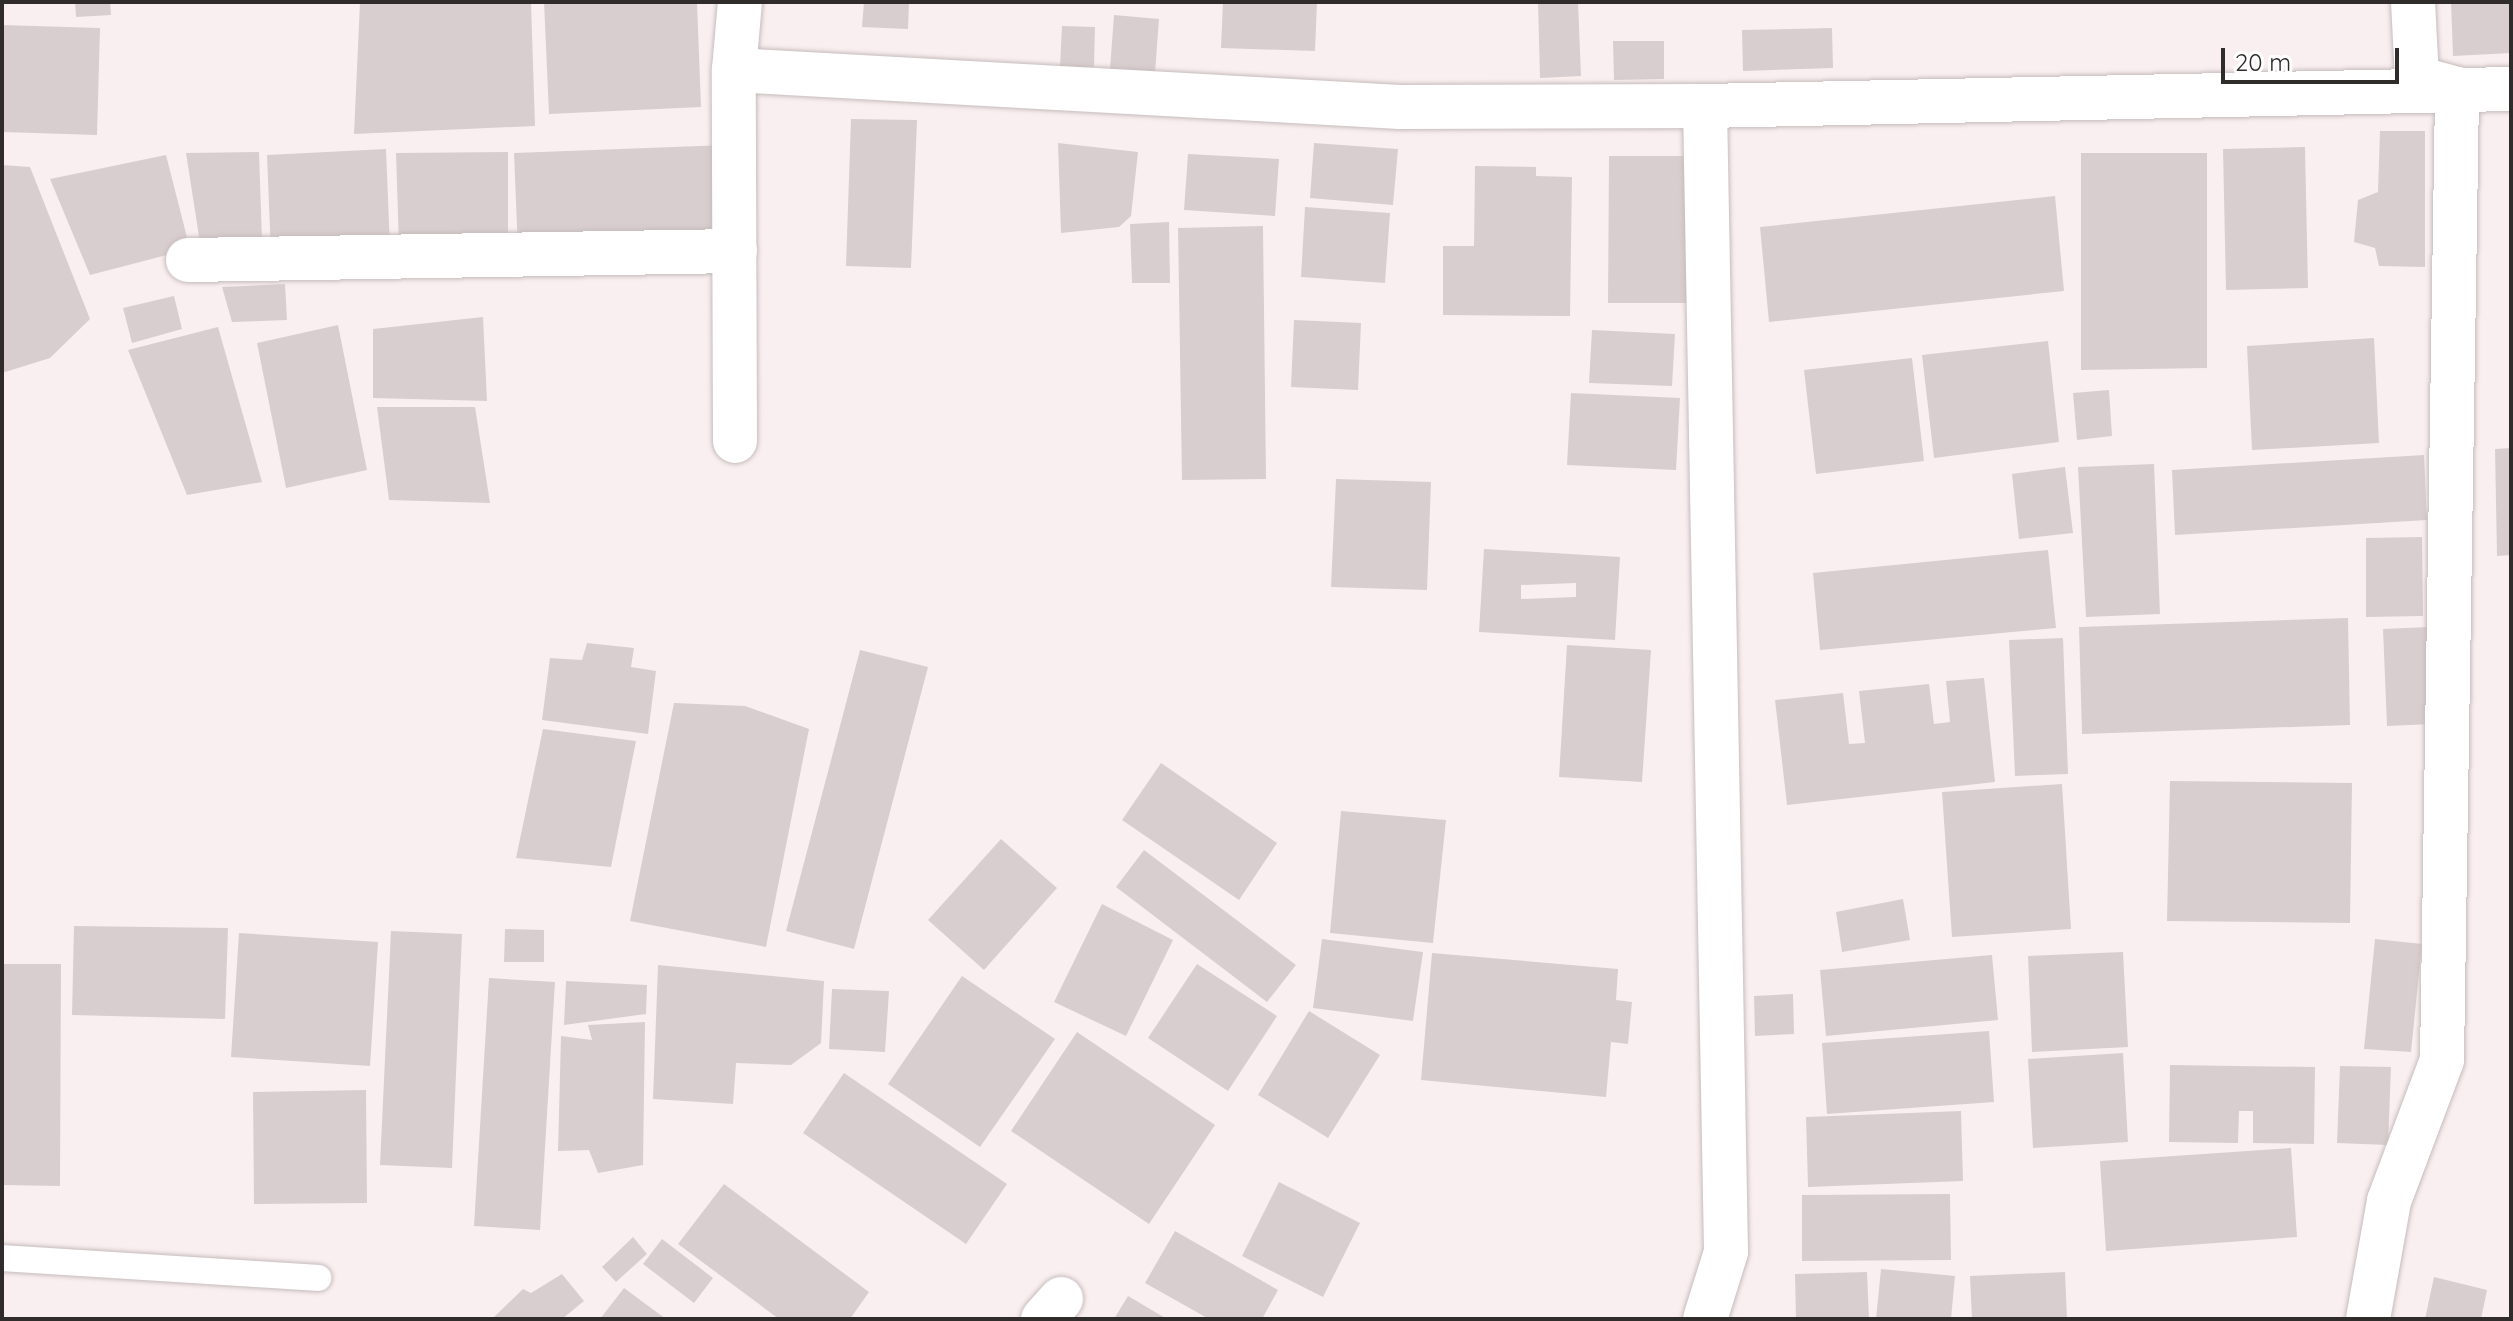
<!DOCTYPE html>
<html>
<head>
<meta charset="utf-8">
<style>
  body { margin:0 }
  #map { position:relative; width:2513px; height:1321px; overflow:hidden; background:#faeff0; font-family:Quicksand,sans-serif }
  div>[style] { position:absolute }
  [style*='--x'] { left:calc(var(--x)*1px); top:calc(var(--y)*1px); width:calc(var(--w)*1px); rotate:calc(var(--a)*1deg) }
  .building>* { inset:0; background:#d9cecf }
  .roads { filter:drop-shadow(0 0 2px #c6bcbc) drop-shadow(0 0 2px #c6bcbc) }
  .lane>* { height:26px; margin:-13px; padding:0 13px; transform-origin:13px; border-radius:13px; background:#fff }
  .street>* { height:44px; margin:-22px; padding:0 22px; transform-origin:22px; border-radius:22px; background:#fff }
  span { translate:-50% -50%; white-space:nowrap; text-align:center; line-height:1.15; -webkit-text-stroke:8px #fff; paint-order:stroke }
  .frame { position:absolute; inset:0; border:4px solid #302c2c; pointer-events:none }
  .scale { position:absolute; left:2221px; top:48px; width:178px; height:36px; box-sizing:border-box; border:4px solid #302c2c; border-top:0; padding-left:10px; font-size:24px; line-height:28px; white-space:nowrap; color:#302c2c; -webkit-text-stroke:6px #fff; paint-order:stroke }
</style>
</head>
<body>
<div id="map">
  <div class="building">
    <i style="clip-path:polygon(75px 2px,110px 2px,111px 15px,76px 17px)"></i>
    <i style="clip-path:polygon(360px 2px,531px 2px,535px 126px,354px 134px)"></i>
    <i style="clip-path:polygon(544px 2px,697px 2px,701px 107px,549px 114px)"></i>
    <i style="clip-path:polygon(864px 2px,909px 2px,908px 29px,862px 27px)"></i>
    <i style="clip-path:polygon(1223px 2px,1317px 2px,1315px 51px,1221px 48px)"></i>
    <i style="clip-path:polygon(1538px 2px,1578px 2px,1581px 76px,1540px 78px)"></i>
    <i style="clip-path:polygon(2451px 2px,2511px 2px,2511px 53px,2453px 56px)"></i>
    <i style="clip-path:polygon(1114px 15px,1159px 19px,1155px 73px,1110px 69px)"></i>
    <i style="clip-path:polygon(2px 25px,100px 28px,97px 135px,2px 132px)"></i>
    <i style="clip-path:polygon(1062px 26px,1095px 27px,1094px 67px,1060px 67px)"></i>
    <i style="clip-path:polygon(1832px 28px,1833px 68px,1743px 71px,1742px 30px)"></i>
    <i style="clip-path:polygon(1613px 41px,1664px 41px,1664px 79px,1614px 80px)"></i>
    <i style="clip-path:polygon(851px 119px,917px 120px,911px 268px,846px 266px)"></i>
    <i style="clip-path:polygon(2380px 131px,2425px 131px,2425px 267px,2379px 266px,2375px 248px,2354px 242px,2358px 200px,2378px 192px)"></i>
    <i style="clip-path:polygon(1058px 143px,1138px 152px,1131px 216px,1119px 227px,1061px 233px)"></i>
    <i style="clip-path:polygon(1314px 143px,1398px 149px,1393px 205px,1310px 198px)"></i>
    <i style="clip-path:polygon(726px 145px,729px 239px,518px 251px,514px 153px)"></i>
    <i style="clip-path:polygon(2305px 147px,2308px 288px,2226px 290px,2223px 149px)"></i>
    <i style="clip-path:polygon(386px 149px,390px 248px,271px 254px,267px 155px)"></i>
    <i style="clip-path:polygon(259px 152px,262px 240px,200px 243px,186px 153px)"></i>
    <i style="clip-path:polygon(508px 152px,508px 249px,399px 247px,396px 153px)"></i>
    <i style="clip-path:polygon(2081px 153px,2207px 153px,2207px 368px,2081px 370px)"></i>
    <i style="clip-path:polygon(1188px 154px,1279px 159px,1275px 216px,1184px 210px)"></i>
    <i style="clip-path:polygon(166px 155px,190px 249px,90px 275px,50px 179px)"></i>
    <i style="clip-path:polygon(1609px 156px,1689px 156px,1687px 303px,1608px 303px)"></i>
    <i style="clip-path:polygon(2px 165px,30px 167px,90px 319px,50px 358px,2px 373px)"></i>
    <i style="clip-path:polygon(1475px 166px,1536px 167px,1536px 176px,1572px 177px,1570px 316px,1443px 315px,1443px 246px,1474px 246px)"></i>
    <i style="clip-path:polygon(2055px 196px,2064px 291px,1769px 322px,1760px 227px)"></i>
    <i style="clip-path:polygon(1305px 207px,1390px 213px,1385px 283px,1301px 277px)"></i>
    <i style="clip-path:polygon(1169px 222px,1170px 283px,1132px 283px,1130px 224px)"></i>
    <i style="clip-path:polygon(1263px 226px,1266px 479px,1182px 480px,1178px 228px)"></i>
    <i style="clip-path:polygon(285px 284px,287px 320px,232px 322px,222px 287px)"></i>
    <i style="clip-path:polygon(174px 296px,182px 329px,132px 343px,123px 308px)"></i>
    <i style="clip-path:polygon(483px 317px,487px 401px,373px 398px,373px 329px)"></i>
    <i style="clip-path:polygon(1294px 320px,1361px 323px,1358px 390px,1291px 387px)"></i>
    <i style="clip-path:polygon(338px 325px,367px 470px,286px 488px,257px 343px)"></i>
    <i style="clip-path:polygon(218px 327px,262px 482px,187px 495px,128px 350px)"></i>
    <i style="clip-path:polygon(1592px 330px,1675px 334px,1672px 386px,1589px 383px)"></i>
    <i style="clip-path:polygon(2374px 338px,2379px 443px,2252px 450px,2247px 346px)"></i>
    <i style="clip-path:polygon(2048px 341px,2059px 442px,1934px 458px,1922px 355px)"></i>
    <i style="clip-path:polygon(1912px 358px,1924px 461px,1816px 474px,1804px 370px)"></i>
    <i style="clip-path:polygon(2109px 390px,2112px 436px,2077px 440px,2073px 393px)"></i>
    <i style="clip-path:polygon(1571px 393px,1680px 398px,1676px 470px,1567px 465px)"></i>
    <i style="clip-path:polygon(377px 407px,475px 407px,490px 503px,389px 500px)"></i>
    <i style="clip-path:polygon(2511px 448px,2511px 555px,2497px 556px,2495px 449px)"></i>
    <i style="clip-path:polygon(2424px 455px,2427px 520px,2175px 535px,2172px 470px)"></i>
    <i style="clip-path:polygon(2154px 464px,2160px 614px,2086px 617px,2078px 467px)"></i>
    <i style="clip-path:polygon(2065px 467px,2073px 533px,2019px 539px,2012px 474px)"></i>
    <i style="clip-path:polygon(1336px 479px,1431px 482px,1427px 590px,1331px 587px)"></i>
    <i style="clip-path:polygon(2422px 537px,2423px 616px,2366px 617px,2366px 538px)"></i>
    <i style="clip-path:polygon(evenodd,1484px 549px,1620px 557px,1615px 640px,1479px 632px,1484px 549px,1576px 583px,1576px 597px,1521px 599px,1521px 585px,1576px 583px)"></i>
    <i style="clip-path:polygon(2048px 550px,2056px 628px,1820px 650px,1813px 573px)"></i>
    <i style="clip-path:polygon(2348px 618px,2350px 725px,2082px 734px,2079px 627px)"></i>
    <i style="clip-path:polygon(2428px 627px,2432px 724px,2387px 726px,2383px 629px)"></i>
    <i style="clip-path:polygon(2063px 638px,2068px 774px,2015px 776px,2009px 640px)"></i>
    <i style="clip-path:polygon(587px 643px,634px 648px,631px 667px,656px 671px,648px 734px,542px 720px,550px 658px,582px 660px)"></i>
    <i style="clip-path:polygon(1567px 645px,1651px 650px,1642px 782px,1559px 777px)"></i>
    <i style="clip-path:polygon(860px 650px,928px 667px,854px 949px,786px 931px)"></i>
    <i style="clip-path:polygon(1984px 678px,1995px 782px,1787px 805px,1775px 700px,1843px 693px,1849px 744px,1865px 743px,1859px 691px,1929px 684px,1934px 724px,1950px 722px,1946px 681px)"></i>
    <i style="clip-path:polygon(674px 703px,745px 706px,809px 729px,766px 947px,630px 921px)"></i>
    <i style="clip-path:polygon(543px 729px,636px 741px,611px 867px,516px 858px)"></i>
    <i style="clip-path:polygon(1161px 763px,1277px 843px,1239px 900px,1122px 820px)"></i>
    <i style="clip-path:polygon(2170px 781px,2352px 783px,2350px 923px,2167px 921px)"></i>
    <i style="clip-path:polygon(2062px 784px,2071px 929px,1952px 937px,1942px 792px)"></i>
    <i style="clip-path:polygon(1341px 811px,1446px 820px,1433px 943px,1330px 933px)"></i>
    <i style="clip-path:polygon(1001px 839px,1057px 888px,984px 970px,928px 920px)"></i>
    <i style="clip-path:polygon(1144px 850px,1296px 965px,1267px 1002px,1116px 887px)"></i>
    <i style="clip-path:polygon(1903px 899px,1910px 940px,1842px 952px,1836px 912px)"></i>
    <i style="clip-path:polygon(1102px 904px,1173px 940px,1126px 1036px,1054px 1002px)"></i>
    <i style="clip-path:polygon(74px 926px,228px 928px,225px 1019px,72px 1015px)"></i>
    <i style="clip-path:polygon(505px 929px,544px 930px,544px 962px,504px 962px)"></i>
    <i style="clip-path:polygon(391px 931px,462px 934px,452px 1168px,380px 1165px)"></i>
    <i style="clip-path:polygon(239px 933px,378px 942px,370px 1066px,231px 1057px)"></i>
    <i style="clip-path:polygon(1322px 939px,1423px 952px,1413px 1021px,1313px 1008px)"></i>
    <i style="clip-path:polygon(2375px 939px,2422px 944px,2411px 1052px,2364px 1049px)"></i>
    <i style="clip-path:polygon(2123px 952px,2128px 1047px,2032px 1052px,2028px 956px)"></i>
    <i style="clip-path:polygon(1432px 953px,1618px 969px,1616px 1000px,1632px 1002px,1628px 1044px,1611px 1042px,1606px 1097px,1421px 1080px)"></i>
    <i style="clip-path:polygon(1992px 955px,1998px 1020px,1826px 1036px,1820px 970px)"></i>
    <i style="clip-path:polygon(3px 964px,61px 964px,60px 1186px,2px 1185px)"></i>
    <i style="clip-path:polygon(1197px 964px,1277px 1016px,1228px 1091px,1148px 1038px)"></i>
    <i style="clip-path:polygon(658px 965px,824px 981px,821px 1043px,791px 1065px,736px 1063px,733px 1104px,653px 1099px)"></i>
    <i style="clip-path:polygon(962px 976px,1055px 1039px,980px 1147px,888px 1084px)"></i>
    <i style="clip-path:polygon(489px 978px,555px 982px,540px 1230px,474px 1226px)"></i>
    <i style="clip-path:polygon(566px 981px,647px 985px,646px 1014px,564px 1025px)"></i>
    <i style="clip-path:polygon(832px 989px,889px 991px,885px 1052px,829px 1049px)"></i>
    <i style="clip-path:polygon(1793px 994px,1794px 1034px,1755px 1036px,1754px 996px)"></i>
    <i style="clip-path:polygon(1309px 1011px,1380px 1055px,1328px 1138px,1258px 1095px)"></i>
    <i style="clip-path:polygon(645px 1022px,643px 1165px,598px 1173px,589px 1150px,558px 1151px,561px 1036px,592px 1040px,588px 1025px)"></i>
    <i style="clip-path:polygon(1989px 1031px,1994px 1102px,1827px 1114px,1822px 1043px)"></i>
    <i style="clip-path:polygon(1077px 1032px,1215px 1125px,1149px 1224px,1011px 1131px)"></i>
    <i style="clip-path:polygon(2123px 1053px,2128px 1142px,2033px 1148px,2028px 1059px)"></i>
    <i style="clip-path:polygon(2170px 1065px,2315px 1067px,2314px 1144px,2253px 1143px,2253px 1111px,2239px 1111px,2238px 1143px,2169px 1142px)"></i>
    <i style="clip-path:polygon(2340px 1066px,2391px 1067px,2388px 1145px,2337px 1143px)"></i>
    <i style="clip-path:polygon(844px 1073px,1007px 1184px,966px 1244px,803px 1133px)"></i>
    <i style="clip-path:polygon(366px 1090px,367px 1203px,254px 1204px,253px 1092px)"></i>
    <i style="clip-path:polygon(1961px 1111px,1963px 1181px,1808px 1187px,1806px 1117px)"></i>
    <i style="clip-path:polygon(2291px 1148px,2297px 1237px,2106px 1251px,2100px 1161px)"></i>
    <i style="clip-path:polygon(1279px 1182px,1360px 1223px,1323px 1297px,1242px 1256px)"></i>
    <i style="clip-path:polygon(724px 1184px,869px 1292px,850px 1319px,779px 1319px,678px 1244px)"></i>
    <i style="clip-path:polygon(1950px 1194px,1951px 1260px,1802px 1261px,1802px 1195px)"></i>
    <i style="clip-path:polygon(1175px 1231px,1278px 1290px,1262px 1319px,1209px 1319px,1145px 1283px)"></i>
    <i style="clip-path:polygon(633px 1237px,647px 1254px,616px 1282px,602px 1267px)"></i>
    <i style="clip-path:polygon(662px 1239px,713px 1278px,694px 1303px,643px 1264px)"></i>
    <i style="clip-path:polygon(1881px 1269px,1955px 1276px,1951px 1319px,1876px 1319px)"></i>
    <i style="clip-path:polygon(1867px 1272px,1869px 1319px,1796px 1319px,1795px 1274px)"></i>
    <i style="clip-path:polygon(2065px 1272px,2067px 1319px,1972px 1319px,1970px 1276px)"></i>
    <i style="clip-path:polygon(562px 1274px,584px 1301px,562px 1319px,492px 1319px,523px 1289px,531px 1293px)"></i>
    <i style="clip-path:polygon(2434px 1277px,2487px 1290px,2481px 1319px,2425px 1319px)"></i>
    <i style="clip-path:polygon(624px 1288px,666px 1319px,600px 1319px)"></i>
    <i style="clip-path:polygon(1128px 1296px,1167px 1319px,1114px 1319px)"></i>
  </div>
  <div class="roads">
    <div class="lane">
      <i style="--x:2;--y:1258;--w:317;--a:3.6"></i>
    </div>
    <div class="street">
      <i style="--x:734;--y:70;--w:667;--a:3.18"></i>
      <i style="--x:1400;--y:107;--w:305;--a:-0.2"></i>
      <i style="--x:1705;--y:106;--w:806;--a:-1.21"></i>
      <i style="--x:1705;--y:106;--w:1146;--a:88.95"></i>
      <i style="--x:1726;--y:1252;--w:70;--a:107.4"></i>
      <i style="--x:188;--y:260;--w:547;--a:-0.94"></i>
      <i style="--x:735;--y:441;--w:371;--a:-90.2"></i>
      <i style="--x:734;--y:70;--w:68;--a:-85"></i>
      <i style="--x:1043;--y:1319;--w:27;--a:-48"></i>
      <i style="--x:2368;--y:1319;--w:120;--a:-79.9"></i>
      <i style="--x:2389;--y:1201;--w:151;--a:-69.4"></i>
      <i style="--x:2442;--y:1060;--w:971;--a:-89.11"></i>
      <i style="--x:2457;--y:89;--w:41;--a:-164.6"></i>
      <i style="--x:2417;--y:78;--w:76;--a:-93"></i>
    </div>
  </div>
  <div class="frame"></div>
  <div class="scale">20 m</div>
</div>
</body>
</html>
